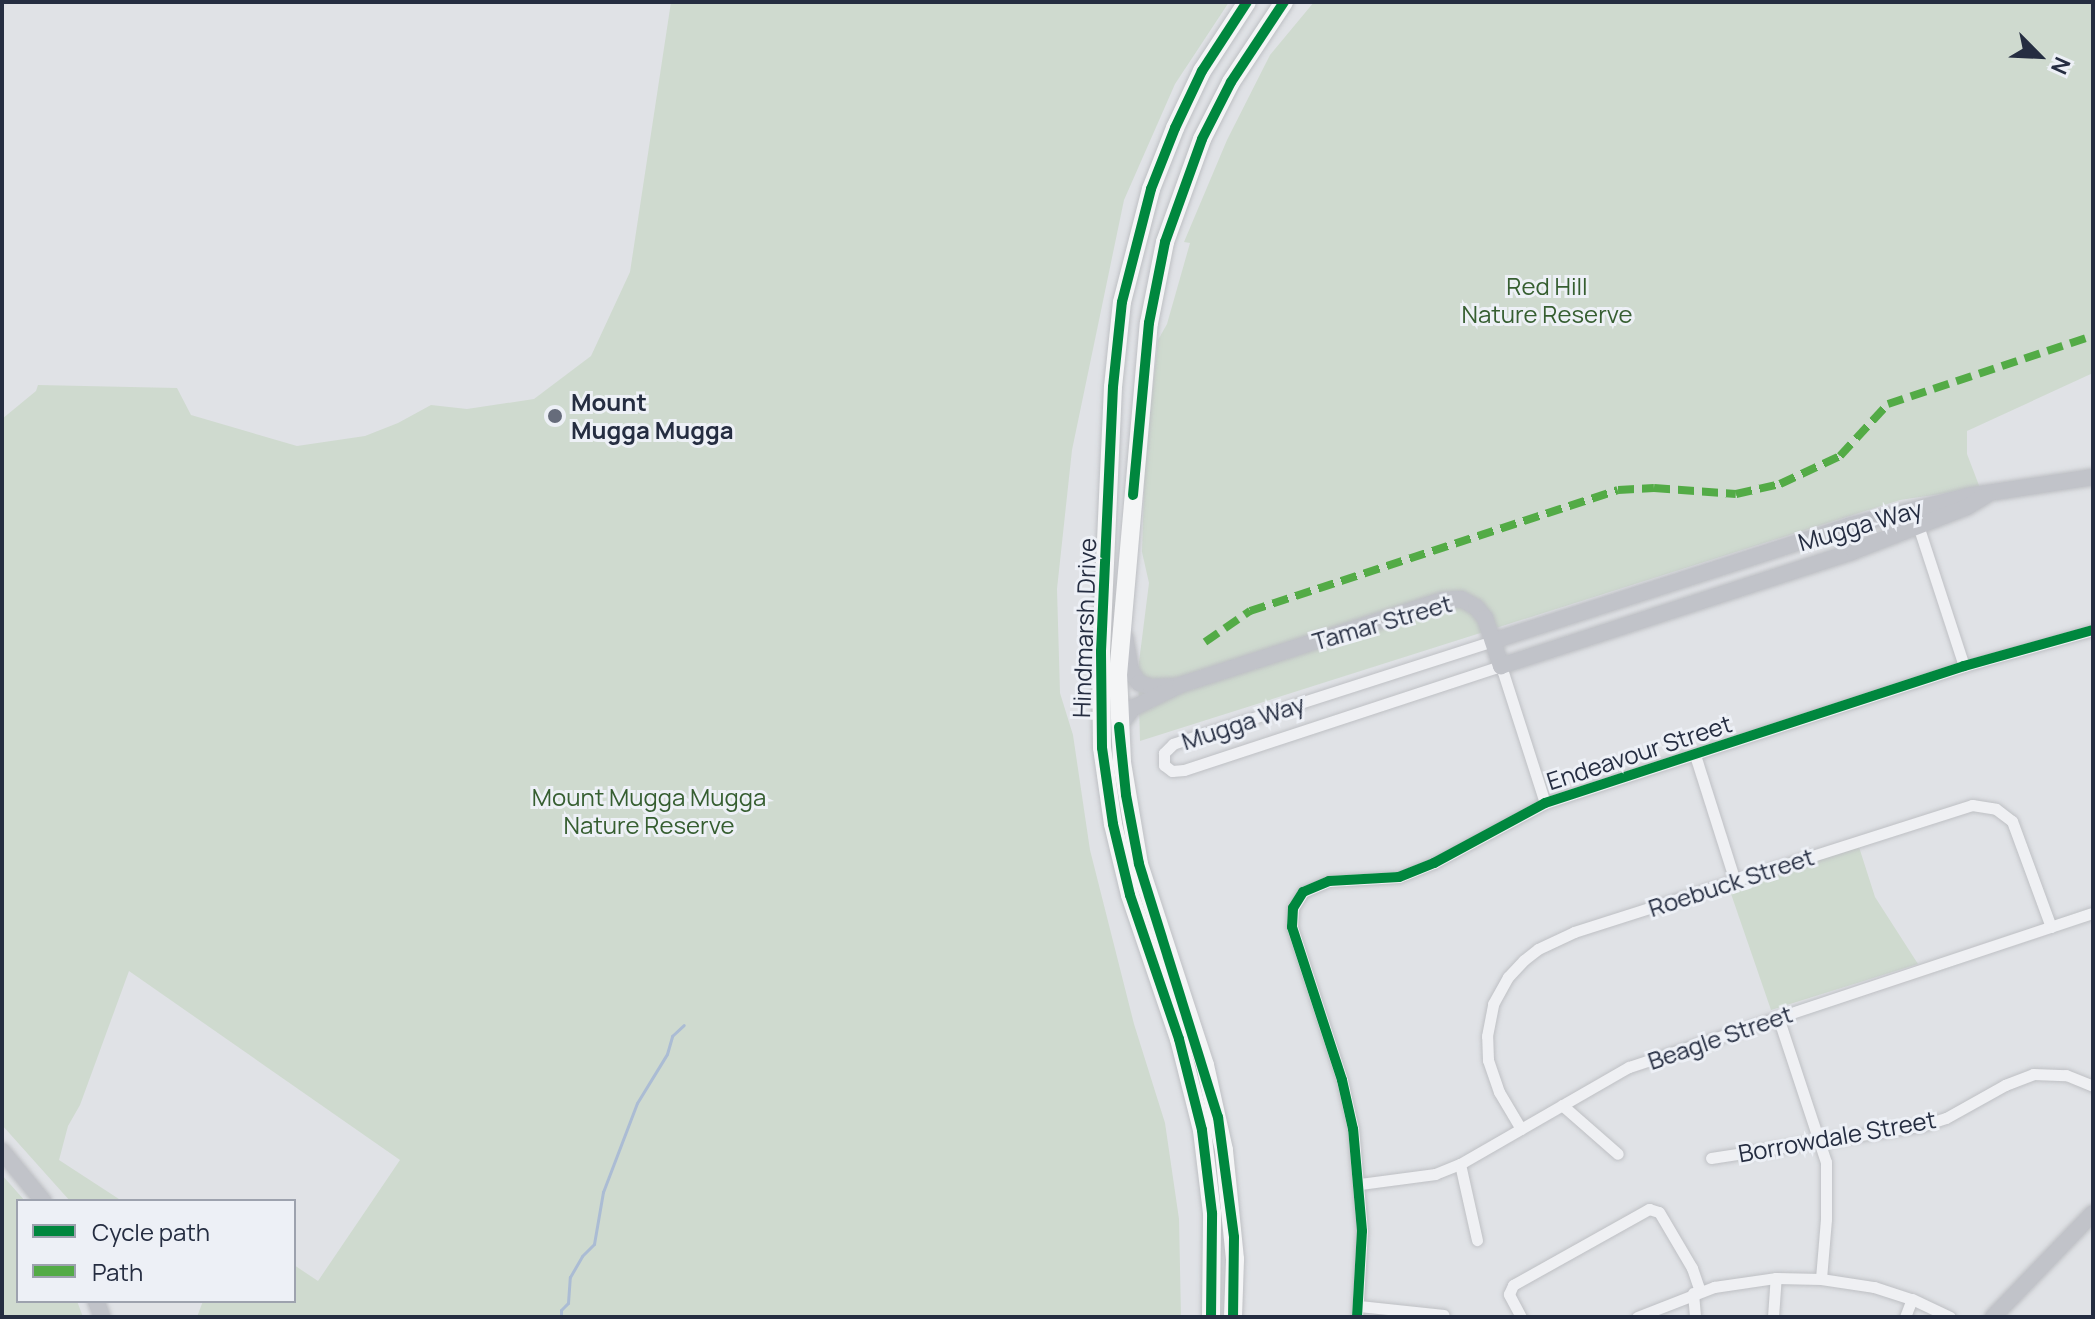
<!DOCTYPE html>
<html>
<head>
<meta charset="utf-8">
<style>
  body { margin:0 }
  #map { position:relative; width:2095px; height:1319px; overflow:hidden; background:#e0e2e6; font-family:Manrope,sans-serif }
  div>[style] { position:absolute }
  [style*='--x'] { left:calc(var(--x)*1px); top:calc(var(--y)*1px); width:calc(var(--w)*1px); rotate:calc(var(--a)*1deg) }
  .green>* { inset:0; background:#cfdacf }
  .stream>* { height:3px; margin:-1.5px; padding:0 1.5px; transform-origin:1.5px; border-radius:1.5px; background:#abbcd4 }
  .roads { filter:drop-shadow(0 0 2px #bec0c4) drop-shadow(0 0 2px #bec0c4) }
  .street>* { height:11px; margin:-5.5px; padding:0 5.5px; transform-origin:5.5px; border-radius:5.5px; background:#eff0f3 }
  .secondary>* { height:16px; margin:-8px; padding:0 8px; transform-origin:8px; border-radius:8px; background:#c1c3c9 }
  .primary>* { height:18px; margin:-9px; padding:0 9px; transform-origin:9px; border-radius:9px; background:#f4f5f6 }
  .quiet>* { height:8px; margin-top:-4px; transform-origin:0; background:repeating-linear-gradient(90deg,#53ab46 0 16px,transparent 0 24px) }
  .cycleway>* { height:10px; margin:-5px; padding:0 5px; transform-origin:5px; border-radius:5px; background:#00873e }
  .dots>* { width:22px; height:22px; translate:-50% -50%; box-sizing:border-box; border:4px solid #edf0f6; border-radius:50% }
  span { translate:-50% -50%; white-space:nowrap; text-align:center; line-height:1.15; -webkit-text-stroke:6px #edf0f6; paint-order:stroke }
  .park-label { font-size:24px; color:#365e31 }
  .poi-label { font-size:24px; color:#252d41; font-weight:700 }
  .left { translate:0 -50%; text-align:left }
  .street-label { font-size:24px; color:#252d41 }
  .frame { position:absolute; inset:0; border:4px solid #252d41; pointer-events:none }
  .legend { position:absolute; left:16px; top:1199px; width:280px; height:104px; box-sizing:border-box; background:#edf0f6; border:2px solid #9da2ae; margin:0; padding:10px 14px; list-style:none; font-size:24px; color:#252d41 }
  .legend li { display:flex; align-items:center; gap:16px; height:40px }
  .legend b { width:40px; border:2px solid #9da2ae }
  .north { position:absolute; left:1999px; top:16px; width:80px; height:80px; -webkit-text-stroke:6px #edf0f6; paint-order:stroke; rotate:114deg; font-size:22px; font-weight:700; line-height:32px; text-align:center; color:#252d41 }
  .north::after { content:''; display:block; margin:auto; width:28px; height:36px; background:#252d41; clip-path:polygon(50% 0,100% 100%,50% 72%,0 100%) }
</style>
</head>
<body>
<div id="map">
  <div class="green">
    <i style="clip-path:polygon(671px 2px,1229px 2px,1175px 84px,1124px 200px,1072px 450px,1057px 589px,1060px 693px,1073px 735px,1090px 850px,1134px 1024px,1165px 1123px,1179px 1219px,1181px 1317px,197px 1317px,203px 1301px,294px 1301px,294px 1265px,318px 1281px,400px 1160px,129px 971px,80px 1105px,68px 1126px,59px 1160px,122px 1201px,70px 1201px,2px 1125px,2px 419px,36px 391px,38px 385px,177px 388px,191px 415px,297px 446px,365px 436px,398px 423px,431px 405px,467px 409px,534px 399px,591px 356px,630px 272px)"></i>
    <i style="clip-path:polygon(1314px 2px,2093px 2px,2093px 373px,1967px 431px,1967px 454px,1980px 488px,1900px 500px,1140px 741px,1138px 670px,1149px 583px,1142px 552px,1145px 458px,1158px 340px,1167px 324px,1190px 243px,1184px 242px,1227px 140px,1270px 55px)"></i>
    <i style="clip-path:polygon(1859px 847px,1875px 897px,1918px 964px,1771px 1010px,1729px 888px)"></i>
    <i style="clip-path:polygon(2px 1175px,25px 1201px,18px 1201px,18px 1301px,77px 1301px,83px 1317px,2px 1317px)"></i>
  </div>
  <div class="stream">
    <i style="--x:561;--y:1317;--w:7;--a:-90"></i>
    <i style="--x:561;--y:1310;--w:10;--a:-45"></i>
    <i style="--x:568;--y:1303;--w:26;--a:-86"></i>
    <i style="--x:570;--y:1277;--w:24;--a:-60"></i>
    <i style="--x:582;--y:1256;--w:17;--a:-45"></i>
    <i style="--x:594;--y:1244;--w:53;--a:-80.2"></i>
    <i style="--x:603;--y:1192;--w:95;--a:-69.1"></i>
    <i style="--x:637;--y:1103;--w:57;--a:-58.5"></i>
    <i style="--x:667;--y:1054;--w:19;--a:-74"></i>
    <i style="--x:672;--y:1036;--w:16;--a:-43"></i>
  </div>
  <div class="roads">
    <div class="street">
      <i style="--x:1913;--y:510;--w:164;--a:71.9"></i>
      <i style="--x:1493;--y:641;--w:336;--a:162.2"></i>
      <i style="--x:1173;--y:744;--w:13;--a:135"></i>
      <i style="--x:1164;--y:753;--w:12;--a:90"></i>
      <i style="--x:1164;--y:765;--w:10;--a:37"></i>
      <i style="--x:1172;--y:771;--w:12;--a:-5"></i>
      <i style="--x:1184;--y:770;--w:334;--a:-18.2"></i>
      <i style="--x:1501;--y:666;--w:144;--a:72.2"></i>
      <i style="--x:1695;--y:755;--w:132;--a:72.4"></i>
      <i style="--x:1778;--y:1017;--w:153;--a:71.7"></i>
      <i style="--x:1826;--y:1162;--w:57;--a:90"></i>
      <i style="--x:1826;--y:1219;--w:60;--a:94.8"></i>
      <i style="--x:1562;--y:1105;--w:74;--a:41.2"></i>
      <i style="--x:1521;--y:1129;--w:43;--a:-120.7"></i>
      <i style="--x:1499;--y:1092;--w:34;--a:-109"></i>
      <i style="--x:1488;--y:1060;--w:24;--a:-92"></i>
      <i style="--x:1487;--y:1036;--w:33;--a:-79"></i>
      <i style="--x:1493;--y:1004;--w:31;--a:-61"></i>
      <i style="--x:1508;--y:977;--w:23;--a:-47"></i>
      <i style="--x:1524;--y:960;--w:18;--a:-38"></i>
      <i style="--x:1538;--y:949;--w:40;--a:-25"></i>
      <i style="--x:1574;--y:932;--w:418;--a:-17.7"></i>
      <i style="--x:1972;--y:805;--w:24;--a:9"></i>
      <i style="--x:1996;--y:809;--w:20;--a:37"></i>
      <i style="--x:2012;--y:821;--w:113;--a:69.8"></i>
      <i style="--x:1711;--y:1158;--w:212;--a:-8.7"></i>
      <i style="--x:1921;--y:1126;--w:26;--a:-18"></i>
      <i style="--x:1946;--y:1118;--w:68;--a:-29.2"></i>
      <i style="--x:2005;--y:1085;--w:30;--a:-21"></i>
      <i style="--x:2033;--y:1074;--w:33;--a:2"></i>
      <i style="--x:2066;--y:1075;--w:29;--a:22"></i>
      <i style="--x:1460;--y:1164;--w:78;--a:77.4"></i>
      <i style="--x:1360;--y:1184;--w:76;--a:-7.6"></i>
      <i style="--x:1435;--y:1174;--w:27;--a:-22"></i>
      <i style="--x:1460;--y:1164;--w:195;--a:-29.9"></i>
      <i style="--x:1629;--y:1067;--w:489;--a:-18.4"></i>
      <i style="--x:1693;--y:1293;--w:24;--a:85"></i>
      <i style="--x:1359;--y:1306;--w:85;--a:6"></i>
      <i style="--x:1357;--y:1317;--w:86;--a:-86.7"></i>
      <i style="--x:1362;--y:1231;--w:102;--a:-95"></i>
      <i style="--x:1353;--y:1129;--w:50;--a:-102.7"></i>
      <i style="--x:1342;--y:1080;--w:161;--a:-108.1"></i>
      <i style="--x:1292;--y:927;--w:19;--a:-87"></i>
      <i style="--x:1293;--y:908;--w:19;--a:-58"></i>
      <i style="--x:1303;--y:892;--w:28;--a:-23"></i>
      <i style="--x:1329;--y:881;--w:70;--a:-3.3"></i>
      <i style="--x:1399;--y:877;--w:38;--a:-22"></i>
      <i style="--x:1434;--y:863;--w:126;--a:-28.4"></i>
      <i style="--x:1545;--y:803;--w:441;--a:-18.1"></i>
      <i style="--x:1964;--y:666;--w:134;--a:-15.6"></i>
      <i style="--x:1521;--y:1317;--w:26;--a:-118"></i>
      <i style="--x:1509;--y:1294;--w:10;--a:-66"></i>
      <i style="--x:1513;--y:1285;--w:156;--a:-29.2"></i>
      <i style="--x:1649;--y:1209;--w:10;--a:17"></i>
      <i style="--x:1659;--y:1212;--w:65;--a:59.5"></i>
      <i style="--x:1692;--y:1268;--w:24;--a:71"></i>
      <i style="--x:1637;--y:1317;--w:83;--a:-21.3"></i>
      <i style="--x:1714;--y:1287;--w:63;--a:-8.3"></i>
      <i style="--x:1776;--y:1278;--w:45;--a:1.3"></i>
      <i style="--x:1821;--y:1279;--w:54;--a:8.6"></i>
      <i style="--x:1874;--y:1287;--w:40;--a:18"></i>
      <i style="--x:1912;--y:1299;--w:42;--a:25.3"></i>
      <i style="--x:1773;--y:1317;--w:39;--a:-86"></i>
      <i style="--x:1905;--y:1317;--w:19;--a:-69"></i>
    </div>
    <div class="secondary">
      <i style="--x:1125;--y:637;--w:35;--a:80"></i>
      <i style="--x:1131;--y:671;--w:14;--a:56"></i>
      <i style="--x:1139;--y:683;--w:13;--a:18"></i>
      <i style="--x:1151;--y:687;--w:23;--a:-2"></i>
      <i style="--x:1493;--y:641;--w:373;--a:-17.9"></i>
      <i style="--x:1848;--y:526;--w:124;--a:-14"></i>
      <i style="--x:1968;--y:496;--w:126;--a:-8.6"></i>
      <i style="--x:1119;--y:727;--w:24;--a:-54"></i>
      <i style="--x:1133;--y:708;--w:52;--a:-26.1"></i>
      <i style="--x:1180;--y:685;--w:276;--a:-17.9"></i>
      <i style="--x:1443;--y:600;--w:18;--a:-3"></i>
      <i style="--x:1461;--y:599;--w:17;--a:28"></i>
      <i style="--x:1476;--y:607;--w:14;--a:51"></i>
      <i style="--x:1485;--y:618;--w:51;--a:71.6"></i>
      <i style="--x:1501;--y:666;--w:371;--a:-18"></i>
      <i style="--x:1854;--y:551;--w:121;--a:-21.3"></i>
      <i style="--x:1967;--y:507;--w:21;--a:-31"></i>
      <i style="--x:2;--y:1151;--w:65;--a:50.6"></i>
      <i style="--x:96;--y:1301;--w:17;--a:69"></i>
      <i style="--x:1993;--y:1317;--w:144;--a:-46.1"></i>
    </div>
    <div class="primary">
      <i style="--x:1211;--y:1317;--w:104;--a:-89.4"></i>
      <i style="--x:1212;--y:1213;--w:84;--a:-96.9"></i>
      <i style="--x:1202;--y:1130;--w:94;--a:-104.2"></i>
      <i style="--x:1179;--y:1039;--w:152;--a:-108.8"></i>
      <i style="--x:1130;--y:895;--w:73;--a:-103.5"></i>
      <i style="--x:1113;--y:824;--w:77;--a:-98.2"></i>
      <i style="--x:1102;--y:748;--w:97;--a:-90.6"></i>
      <i style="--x:1101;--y:651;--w:264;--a:-87.4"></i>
      <i style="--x:1113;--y:387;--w:85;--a:-84"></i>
      <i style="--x:1122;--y:302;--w:117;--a:-75.6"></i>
      <i style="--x:1151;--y:189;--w:66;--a:-68.5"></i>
      <i style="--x:1175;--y:128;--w:63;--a:-64.7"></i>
      <i style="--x:1202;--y:71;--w:82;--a:-56.9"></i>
      <i style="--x:1233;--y:1317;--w:58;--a:-88"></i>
      <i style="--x:1235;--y:1259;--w:110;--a:-95.8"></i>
      <i style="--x:1224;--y:1150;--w:87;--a:-102.6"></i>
      <i style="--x:1205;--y:1065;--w:212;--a:-108.2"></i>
      <i style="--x:1139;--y:864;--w:103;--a:-99.5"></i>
      <i style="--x:1122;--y:762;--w:87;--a:-92.6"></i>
      <i style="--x:1118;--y:675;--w:353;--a:-85"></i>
      <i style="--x:1149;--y:323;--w:83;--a:-78.8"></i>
      <i style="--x:1165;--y:242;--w:109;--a:-70.2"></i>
      <i style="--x:1202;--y:139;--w:64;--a:-63"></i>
      <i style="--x:1231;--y:82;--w:96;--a:-56.5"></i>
    </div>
  </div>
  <div class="quiet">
    <i style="--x:1205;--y:642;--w:55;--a:-34.6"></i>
    <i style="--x:1250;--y:611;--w:387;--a:-18.2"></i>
    <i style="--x:1618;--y:490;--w:36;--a:-3"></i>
    <i style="--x:1654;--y:488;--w:82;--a:4.2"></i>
    <i style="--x:1736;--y:494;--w:45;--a:-12.8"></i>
    <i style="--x:1780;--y:484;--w:66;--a:-25"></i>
    <i style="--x:1840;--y:456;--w:71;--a:-47.3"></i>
    <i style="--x:1888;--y:404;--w:216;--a:-18.4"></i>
  </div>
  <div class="cycleway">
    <i style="--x:1133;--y:495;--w:173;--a:-84.7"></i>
    <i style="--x:1149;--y:323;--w:83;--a:-78.8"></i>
    <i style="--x:1165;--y:242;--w:109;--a:-70.2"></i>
    <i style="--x:1202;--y:139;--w:64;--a:-63"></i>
    <i style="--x:1231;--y:82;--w:96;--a:-56.5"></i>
    <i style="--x:1119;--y:727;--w:68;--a:84.1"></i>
    <i style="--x:1126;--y:795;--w:70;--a:79.3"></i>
    <i style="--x:1139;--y:864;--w:265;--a:72.7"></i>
    <i style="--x:1218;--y:1117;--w:121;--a:82.4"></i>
    <i style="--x:1234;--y:1237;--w:80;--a:90.7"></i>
    <i style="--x:1211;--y:1317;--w:104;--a:-89.4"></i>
    <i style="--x:1212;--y:1213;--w:84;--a:-96.9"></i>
    <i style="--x:1202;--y:1130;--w:94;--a:-104.2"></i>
    <i style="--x:1179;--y:1039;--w:152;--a:-108.8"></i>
    <i style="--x:1130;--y:895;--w:73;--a:-103.5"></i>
    <i style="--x:1113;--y:824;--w:77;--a:-98.2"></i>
    <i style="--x:1102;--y:748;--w:97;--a:-90.6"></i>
    <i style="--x:1101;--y:651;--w:264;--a:-87.4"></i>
    <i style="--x:1113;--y:387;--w:85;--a:-84"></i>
    <i style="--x:1122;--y:302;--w:117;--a:-75.6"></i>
    <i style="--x:1151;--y:189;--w:66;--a:-68.5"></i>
    <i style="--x:1175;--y:128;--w:63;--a:-64.7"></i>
    <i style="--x:1202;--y:71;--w:82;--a:-56.9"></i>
    <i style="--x:1357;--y:1317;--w:86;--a:-86.7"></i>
    <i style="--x:1362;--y:1231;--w:102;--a:-95"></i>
    <i style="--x:1353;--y:1129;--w:50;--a:-102.7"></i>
    <i style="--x:1342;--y:1080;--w:161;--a:-108.1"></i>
    <i style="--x:1292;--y:927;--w:19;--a:-87"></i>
    <i style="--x:1293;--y:908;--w:19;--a:-58"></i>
    <i style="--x:1303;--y:892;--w:28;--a:-23"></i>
    <i style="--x:1329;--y:881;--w:70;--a:-3.3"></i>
    <i style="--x:1399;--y:877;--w:38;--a:-22"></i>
    <i style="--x:1434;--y:863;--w:126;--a:-28.4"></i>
    <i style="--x:1545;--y:803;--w:441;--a:-18.1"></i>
    <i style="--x:1964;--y:666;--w:134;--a:-15.6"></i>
  </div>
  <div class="dots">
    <i style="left:555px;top:416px;background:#666c7b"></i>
  </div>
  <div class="park-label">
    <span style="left:1547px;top:300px">Red Hill<br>Nature Reserve</span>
    <span style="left:649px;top:811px">Mount Mugga Mugga<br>Nature Reserve</span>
  </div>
  <div class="poi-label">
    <span class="left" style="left:571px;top:416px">Mount<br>Mugga Mugga</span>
  </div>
  <div class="street-label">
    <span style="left:1860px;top:525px;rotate:-16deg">Mugga Way</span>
    <span style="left:1382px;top:622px;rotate:-16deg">Tamar Street</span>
    <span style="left:1084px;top:628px;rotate:-88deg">Hindmarsh Drive</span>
    <span style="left:1243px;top:722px;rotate:-18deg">Mugga Way</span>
    <span style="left:1639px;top:752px;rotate:-18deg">Endeavour Street</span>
    <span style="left:1731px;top:882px;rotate:-18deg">Roebuck Street</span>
    <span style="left:1720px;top:1037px;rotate:-19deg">Beagle Street</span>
    <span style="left:1837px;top:1136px;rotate:-10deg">Borrowdale Street</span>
  </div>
  <div class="frame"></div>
  <ul class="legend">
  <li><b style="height:10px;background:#00873e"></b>Cycle path</li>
  <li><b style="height:10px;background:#53ab46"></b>Path</li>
  </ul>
  <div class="north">N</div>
</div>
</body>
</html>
